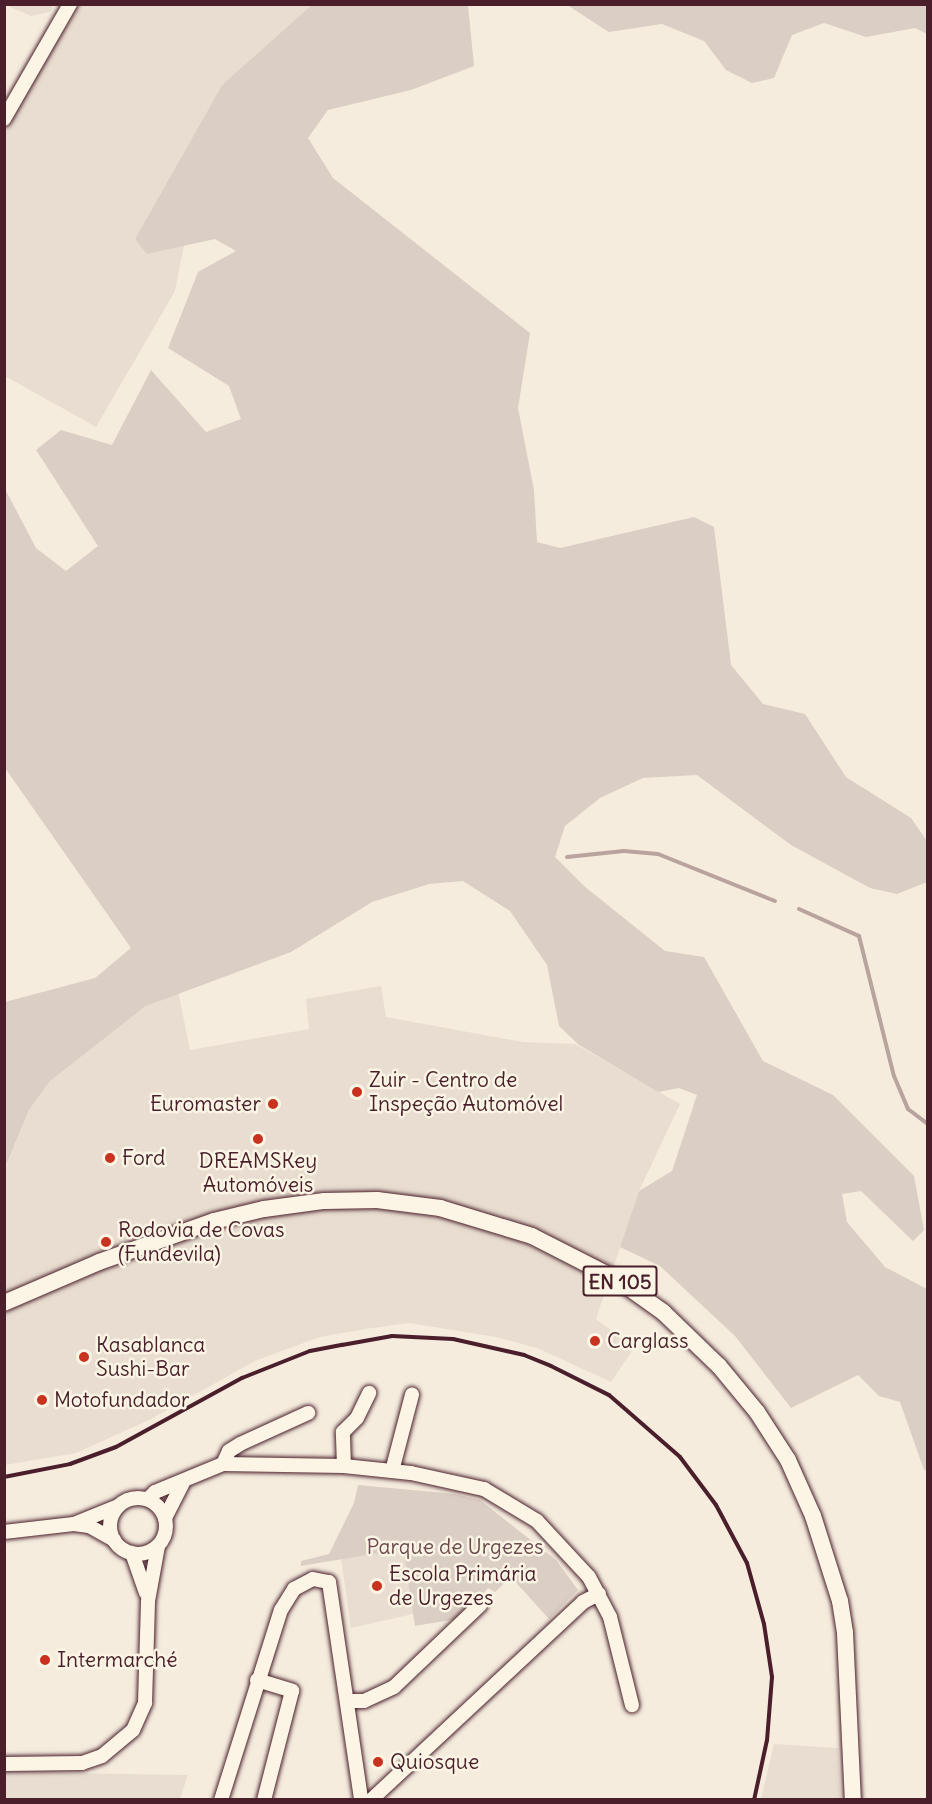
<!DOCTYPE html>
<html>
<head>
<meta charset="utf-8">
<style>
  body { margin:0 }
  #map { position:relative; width:932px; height:1804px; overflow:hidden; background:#f5ecde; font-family:Delius,sans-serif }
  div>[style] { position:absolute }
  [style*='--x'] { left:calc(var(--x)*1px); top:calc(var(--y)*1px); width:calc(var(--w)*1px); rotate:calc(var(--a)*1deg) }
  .built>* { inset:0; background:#e8ddd0 }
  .green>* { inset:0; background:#dbcec4 }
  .stream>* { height:4px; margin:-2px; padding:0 2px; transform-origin:2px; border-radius:2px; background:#b8a39e }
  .roads { filter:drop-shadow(0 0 2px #4a1f2b) drop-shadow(0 0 2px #4a1f2b) }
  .minor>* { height:14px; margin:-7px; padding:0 7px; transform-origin:7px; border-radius:7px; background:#fcf5e5 }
  .minor>.ring { margin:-7px; padding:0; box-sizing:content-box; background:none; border:14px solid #fcf5e5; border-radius:50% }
  .major>* { height:16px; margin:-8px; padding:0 8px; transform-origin:8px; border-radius:8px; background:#fcf5e5 }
  .rail>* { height:4px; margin:-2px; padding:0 2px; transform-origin:2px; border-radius:2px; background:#4a1f2b }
  .dots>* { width:16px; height:16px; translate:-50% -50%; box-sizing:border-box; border:3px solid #fcf5e5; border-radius:50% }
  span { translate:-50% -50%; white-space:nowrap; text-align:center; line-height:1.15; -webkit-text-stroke:5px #fcf5e5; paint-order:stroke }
  .shield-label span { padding:2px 4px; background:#fcf5e5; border:2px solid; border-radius:4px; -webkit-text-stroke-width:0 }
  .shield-label { font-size:20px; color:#4a1f2b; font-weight:700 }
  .poi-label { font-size:21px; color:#4a1f2b }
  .left { translate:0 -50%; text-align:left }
  .right { translate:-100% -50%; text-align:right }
  .park-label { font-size:21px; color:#6e4b51 }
  .frame { position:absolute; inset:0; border:6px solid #4a1f2b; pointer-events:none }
</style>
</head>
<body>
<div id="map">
  <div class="built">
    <i style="clip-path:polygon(6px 5px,54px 5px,50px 12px,31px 16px)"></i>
    <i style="clip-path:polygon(74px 5px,313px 5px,222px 85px,135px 239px,147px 253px,184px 245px,175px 291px,96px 427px,5px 376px,4px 117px)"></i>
    <i style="clip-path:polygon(381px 986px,386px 1017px,523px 1042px,575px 1044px,680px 1104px,639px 1191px,596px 1319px,634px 1348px,611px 1382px,537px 1348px,496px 1337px,409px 1323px,365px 1329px,320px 1337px,255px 1361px,151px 1419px,76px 1453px,5px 1465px,5px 1169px,29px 1110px,50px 1081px,146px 1006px,178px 991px,190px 1050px,309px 1029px,306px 999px)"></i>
    <i style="clip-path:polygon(403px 1549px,413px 1614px,351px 1628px,341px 1558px)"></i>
    <i style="clip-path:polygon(774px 1744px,838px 1748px,841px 1799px,761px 1799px)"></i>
    <i style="clip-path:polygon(5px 1772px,188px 1775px,180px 1799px,5px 1800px)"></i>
  </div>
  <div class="green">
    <i style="clip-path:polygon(313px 4px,468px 5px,474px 66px,411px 90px,328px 110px,308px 138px,333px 178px,530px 333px,518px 408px,534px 490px,537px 542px,560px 548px,694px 517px,714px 527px,731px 665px,763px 704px,805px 714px,846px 777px,911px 818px,927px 841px,927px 882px,897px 894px,870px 888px,791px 845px,697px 775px,643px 778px,600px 798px,565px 826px,555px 857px,584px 886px,665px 951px,704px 957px,763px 1061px,833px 1095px,914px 1176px,924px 1230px,913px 1241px,861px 1191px,842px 1194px,847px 1222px,885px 1267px,927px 1289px,927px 1471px,924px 1470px,900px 1402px,879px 1396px,858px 1375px,791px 1408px,735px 1336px,660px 1266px,620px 1247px,639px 1191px,672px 1171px,697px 1095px,679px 1088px,658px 1092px,579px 1045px,559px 1026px,547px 965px,510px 911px,463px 881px,429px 884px,372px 902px,291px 952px,146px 1006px,50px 1081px,29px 1110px,5px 1168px,5px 1002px,95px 978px,131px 948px,5px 768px,5px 489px,36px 548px,66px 571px,98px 546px,36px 450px,61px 430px,112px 445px,151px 370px,206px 432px,241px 419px,229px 386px,168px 348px,198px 272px,236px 251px,215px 239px,147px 254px,135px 239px,222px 85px)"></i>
    <i style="clip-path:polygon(567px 5px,927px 5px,927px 34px,915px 28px,866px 37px,824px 23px,792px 35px,774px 78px,752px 83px,726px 70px,704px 41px,662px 24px,609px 32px)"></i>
    <i style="clip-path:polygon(358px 1485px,455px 1494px,480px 1500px,556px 1560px,578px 1590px,549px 1619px,511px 1577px,495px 1592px,488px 1588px,462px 1618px,415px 1626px,403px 1549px,301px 1566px,301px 1561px,329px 1554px,354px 1503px)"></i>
  </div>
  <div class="stream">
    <i style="--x:567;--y:857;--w:57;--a:-6"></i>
    <i style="--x:624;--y:851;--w:34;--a:5"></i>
    <i style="--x:658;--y:854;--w:126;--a:21.9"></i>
    <i style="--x:799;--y:909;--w:66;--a:24.2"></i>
    <i style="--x:859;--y:936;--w:144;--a:76"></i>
    <i style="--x:894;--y:1076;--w:36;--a:67"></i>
    <i style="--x:908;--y:1109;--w:25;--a:37"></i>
  </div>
  <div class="roads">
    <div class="minor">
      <i style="--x:4;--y:119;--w:133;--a:-60.1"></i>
      <i style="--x:223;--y:1464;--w:14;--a:-65"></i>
      <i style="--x:229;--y:1451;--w:13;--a:-32"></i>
      <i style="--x:240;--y:1444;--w:75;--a:-24.5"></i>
      <i style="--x:344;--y:1466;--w:34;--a:-92"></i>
      <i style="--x:343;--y:1432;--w:20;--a:-45"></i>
      <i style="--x:357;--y:1418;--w:28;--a:-64"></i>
      <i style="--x:392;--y:1471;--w:79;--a:-75.3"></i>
      <i class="ring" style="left:110px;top:1498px;width:42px;height:42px"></i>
      <i style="--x:148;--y:1499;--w:10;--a:-45"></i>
      <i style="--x:155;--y:1492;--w:74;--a:-22.4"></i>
      <i style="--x:223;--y:1464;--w:121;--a:0.9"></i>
      <i style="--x:344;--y:1466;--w:67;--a:6"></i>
      <i style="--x:411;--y:1473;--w:75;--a:12.4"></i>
      <i style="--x:484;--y:1489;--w:62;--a:31.1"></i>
      <i style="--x:537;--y:1521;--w:76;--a:47.1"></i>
      <i style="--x:589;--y:1577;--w:45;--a:62.3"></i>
      <i style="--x:610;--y:1617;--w:91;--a:76"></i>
      <i style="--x:165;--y:1518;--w:39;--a:-63"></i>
      <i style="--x:74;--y:1524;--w:15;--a:8"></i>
      <i style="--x:89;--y:1526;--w:29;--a:29"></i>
      <i style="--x:4;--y:1532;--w:70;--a:-6.5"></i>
      <i style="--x:74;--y:1524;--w:48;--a:-22.2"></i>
      <i style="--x:132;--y:1553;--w:42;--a:70.7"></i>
      <i style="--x:257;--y:1680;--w:37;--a:17"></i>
      <i style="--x:292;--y:1691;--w:113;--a:104.4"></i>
      <i style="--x:347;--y:1701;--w:17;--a:0"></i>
      <i style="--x:364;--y:1701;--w:33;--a:-25"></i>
      <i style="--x:394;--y:1687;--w:119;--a:-43.6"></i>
      <i style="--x:4;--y:1764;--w:78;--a:-0.7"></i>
      <i style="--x:82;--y:1763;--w:21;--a:-19"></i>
      <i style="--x:102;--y:1756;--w:40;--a:-40"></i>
      <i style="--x:133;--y:1730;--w:30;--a:-66"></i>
      <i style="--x:145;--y:1703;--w:102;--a:-88.3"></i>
      <i style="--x:148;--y:1601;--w:56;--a:-79.7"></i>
      <i style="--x:221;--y:1800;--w:199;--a:-72.5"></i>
      <i style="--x:281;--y:1610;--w:25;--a:-58"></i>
      <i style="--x:294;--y:1589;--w:21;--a:-28"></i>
      <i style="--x:313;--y:1579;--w:16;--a:11"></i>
      <i style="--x:329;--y:1582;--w:220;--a:81.6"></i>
      <i style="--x:371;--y:1800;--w:290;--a:-43"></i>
      <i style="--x:583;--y:1602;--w:18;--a:-27"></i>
    </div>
    <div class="major">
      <i style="--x:4;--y:1303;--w:103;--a:-23.3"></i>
      <i style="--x:99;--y:1262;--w:122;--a:-19.6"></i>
      <i style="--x:214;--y:1221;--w:51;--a:-13.5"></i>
      <i style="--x:264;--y:1209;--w:61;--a:-7.6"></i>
      <i style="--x:324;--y:1201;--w:53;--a:-1.1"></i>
      <i style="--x:377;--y:1200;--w:64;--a:7.2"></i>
      <i style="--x:440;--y:1208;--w:96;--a:16.9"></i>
      <i style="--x:532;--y:1236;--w:97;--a:27.1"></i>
      <i style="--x:618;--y:1280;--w:55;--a:35.4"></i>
      <i style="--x:663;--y:1312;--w:78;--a:44"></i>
      <i style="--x:719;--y:1366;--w:60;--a:50.4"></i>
      <i style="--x:757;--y:1412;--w:57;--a:57.1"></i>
      <i style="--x:788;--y:1460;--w:61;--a:65.9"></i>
      <i style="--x:813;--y:1516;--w:89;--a:72.4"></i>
      <i style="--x:840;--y:1601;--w:32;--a:81"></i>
      <i style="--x:845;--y:1633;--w:167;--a:87.3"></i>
    </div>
  </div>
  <div class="rail">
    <i style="--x:4;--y:1477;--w:67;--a:-11.1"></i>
    <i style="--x:70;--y:1464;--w:49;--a:-20.3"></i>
    <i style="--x:116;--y:1447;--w:144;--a:-28.7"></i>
    <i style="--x:242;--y:1378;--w:73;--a:-21.7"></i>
    <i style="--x:310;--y:1351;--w:33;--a:-11"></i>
    <i style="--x:342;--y:1345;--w:51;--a:-10.2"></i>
    <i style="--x:392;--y:1336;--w:61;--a:2.8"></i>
    <i style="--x:453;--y:1339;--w:73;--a:12.7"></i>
    <i style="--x:524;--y:1355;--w:29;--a:22"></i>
    <i style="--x:551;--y:1366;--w:65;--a:26.6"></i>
    <i style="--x:609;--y:1395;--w:94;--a:41.1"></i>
    <i style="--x:680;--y:1457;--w:60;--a:53.1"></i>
    <i style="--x:716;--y:1505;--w:66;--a:61.9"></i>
    <i style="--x:747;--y:1563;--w:63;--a:74.4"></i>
    <i style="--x:764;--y:1624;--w:54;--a:81.4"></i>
    <i style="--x:772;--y:1677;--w:63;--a:94.5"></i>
    <i style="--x:767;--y:1740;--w:61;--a:102.2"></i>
  </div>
  <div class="dots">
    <i style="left:357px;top:1092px;background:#c8321e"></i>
    <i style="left:273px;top:1104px;background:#c8321e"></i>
    <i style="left:258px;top:1139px;background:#c8321e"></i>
    <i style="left:110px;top:1158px;background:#c8321e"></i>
    <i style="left:106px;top:1242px;background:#c8321e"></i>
    <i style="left:595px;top:1341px;background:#c8321e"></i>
    <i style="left:84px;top:1357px;background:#c8321e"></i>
    <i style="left:42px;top:1400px;background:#c8321e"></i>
    <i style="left:377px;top:1586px;background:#c8321e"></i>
    <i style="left:45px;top:1660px;background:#c8321e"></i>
    <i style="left:378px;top:1762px;background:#c8321e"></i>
  </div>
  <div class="shield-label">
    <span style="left:620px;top:1281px">EN 105</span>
  </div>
  <div class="poi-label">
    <span class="left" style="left:369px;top:1092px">Zuir - Centro de<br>Inspeção Automóvel</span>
    <span class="right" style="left:261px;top:1104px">Euromaster</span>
    <span class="left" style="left:122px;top:1158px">Ford</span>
    <span style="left:258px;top:1173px">DREAMSKey<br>Automóveis</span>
    <span class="left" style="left:118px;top:1242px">Rodovia de Covas<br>(Fundevila)</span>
    <span class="left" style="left:607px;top:1341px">Carglass</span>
    <span class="left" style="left:96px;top:1357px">Kasablanca<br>Sushi-Bar</span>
    <span class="left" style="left:54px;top:1400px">Motofundador</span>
    <span class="left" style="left:389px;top:1586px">Escola Primária<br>de Urgezes</span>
    <span class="left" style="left:57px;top:1660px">Intermarché</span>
    <span class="left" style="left:390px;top:1762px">Quiosque</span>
  </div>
  <div class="park-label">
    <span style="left:455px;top:1547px">Parque de Urgezes</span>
  </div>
  <div class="frame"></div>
</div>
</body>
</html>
